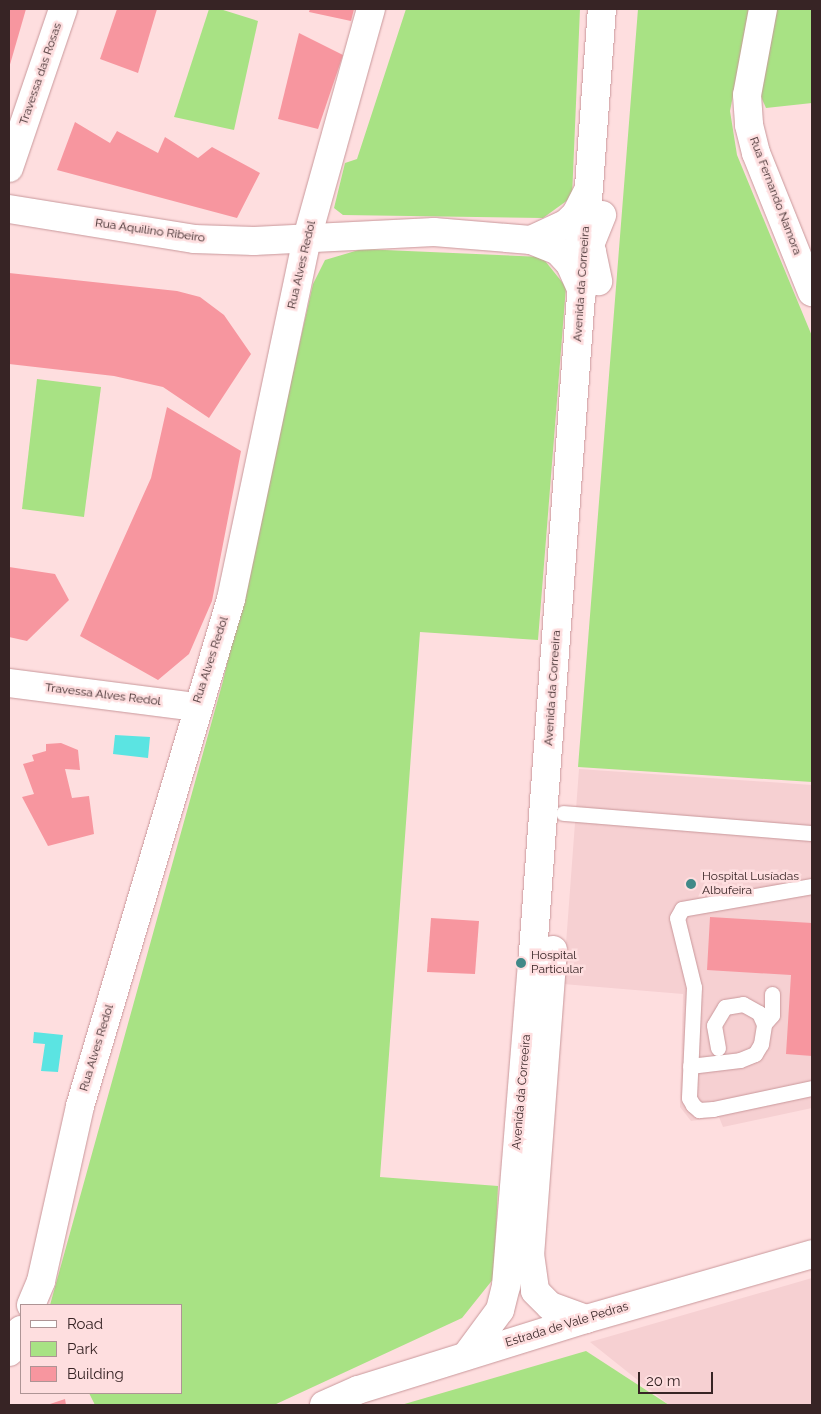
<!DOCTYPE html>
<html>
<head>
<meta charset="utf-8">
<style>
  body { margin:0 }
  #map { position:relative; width:821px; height:1414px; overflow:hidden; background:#fededf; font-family:Raleway,sans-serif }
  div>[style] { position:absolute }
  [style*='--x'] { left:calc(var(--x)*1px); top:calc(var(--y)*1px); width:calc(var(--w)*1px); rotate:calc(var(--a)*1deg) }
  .built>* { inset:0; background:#f6d0d2 }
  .green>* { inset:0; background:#a8e284 }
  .water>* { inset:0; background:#5be4e2 }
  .building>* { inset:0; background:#f7969f }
  .roads { filter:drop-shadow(0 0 1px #c9989b) drop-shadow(0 0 1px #c9989b) }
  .lane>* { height:15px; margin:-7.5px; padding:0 7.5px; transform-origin:7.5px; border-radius:7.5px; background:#fff }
  .street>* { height:28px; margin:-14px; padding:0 14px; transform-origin:14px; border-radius:14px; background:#fff }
  .secondary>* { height:28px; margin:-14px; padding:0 14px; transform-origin:14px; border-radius:14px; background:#fff }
  .dots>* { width:14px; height:14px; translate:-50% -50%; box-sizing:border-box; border:2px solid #fededf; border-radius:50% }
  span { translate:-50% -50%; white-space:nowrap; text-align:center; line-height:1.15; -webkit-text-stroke:5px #fededf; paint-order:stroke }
  .street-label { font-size:12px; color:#372425 }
  .poi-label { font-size:12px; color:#372425 }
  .left { translate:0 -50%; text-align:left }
  .frame { position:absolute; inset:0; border:10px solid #372425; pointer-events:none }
  .legend { position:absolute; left:20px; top:1304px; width:162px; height:90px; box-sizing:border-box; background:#fededf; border:1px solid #ae9495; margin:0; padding:6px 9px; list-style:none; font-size:15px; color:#372425 }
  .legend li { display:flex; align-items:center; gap:10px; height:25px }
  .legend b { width:25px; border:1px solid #ae9495 }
  .scale { position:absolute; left:638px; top:1372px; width:75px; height:22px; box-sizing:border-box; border:2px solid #372425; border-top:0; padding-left:6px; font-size:15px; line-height:18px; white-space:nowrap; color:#372425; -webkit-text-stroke:4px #fededf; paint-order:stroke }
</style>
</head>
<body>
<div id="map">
  <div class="built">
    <i style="clip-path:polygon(579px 769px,812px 785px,812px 1108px,723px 1127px,719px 1117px,691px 1121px,680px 1107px,683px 994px,563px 984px)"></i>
    <i style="clip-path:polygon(812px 1278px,812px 1405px,669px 1405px,590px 1342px)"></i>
  </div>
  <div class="green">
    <i style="clip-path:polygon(209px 9px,220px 9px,258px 21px,234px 130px,174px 117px)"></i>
    <i style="clip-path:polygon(406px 9px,580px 9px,572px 197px,543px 218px,343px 215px,334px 208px,345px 163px,357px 159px)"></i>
    <i style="clip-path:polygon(638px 9px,750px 9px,730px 111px,737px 155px,812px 336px,812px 782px,578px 767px)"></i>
    <i style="clip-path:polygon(772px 9px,812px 9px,812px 103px,766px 108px,757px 88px)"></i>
    <i style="clip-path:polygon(362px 249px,542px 257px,566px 287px,538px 640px,420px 632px,380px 1177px,498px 1186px,494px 1278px,462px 1318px,274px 1405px,95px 1405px,89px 1393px,181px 1393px,181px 1305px,50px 1305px,223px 681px,313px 284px,325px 260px)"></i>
    <i style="clip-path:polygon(37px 379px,101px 387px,84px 517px,22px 509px)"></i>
    <i style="clip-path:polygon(586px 1351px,669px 1405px,401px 1405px)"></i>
  </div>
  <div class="water">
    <i style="clip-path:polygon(115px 735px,150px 737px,148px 758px,113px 754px)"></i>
    <i style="clip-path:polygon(34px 1032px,63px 1035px,58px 1072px,41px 1071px,45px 1044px,33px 1043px)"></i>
  </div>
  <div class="building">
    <i style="clip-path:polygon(9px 9px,26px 9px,9px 68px)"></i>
    <i style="clip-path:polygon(117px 9px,157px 9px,138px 73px,100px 59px)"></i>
    <i style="clip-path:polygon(310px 9px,354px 9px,351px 21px,309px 12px)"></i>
    <i style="clip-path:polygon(299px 33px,343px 55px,318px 129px,278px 119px)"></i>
    <i style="clip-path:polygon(75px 122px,110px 143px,117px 131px,158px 153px,165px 137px,198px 158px,212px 147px,260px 173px,237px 218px,57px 170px)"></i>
    <i style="clip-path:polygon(9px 273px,177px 291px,200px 297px,224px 315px,251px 354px,209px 418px,163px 387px,114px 376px,9px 364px)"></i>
    <i style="clip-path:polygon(167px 407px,241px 451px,212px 601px,189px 654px,158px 680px,80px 636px,151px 478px)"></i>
    <i style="clip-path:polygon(9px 567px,55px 574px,69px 600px,27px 641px,9px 637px)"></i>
    <i style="clip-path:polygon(61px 743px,78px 750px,80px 770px,65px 769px,72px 798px,89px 796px,94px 834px,48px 846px,22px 797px,34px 794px,23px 764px,34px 761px,32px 755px,46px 751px,46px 744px)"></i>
    <i style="clip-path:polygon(710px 917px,812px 923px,812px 1056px,786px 1054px,791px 975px,707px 970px)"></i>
    <i style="clip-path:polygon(431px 918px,479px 921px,475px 974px,427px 972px)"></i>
    <i style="clip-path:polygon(65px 1399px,66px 1405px,47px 1405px)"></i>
  </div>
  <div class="roads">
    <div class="lane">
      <i style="--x:563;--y:813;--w:250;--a:4.6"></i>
      <i style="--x:812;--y:886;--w:132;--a:170"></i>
      <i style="--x:682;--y:909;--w:10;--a:119"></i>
      <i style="--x:677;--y:918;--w:71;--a:76.2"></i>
      <i style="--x:694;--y:987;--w:111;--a:92.6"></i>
      <i style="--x:689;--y:1098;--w:8;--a:60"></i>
      <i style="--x:693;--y:1105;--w:8;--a:40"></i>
      <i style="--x:699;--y:1110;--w:14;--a:-4"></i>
      <i style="--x:713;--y:1109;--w:101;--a:-12"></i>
      <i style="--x:718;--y:1048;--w:23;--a:-100"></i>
      <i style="--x:714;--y:1025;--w:21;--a:-59"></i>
      <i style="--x:725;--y:1007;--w:18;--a:-9"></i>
      <i style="--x:743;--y:1004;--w:18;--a:29"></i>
      <i style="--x:759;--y:1013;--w:12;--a:66"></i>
      <i style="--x:690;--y:1066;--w:50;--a:-6.8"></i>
      <i style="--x:740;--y:1060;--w:16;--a:-22"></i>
      <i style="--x:755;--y:1054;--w:12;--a:-59"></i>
      <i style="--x:761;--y:1044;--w:20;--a:-81"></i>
      <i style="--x:764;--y:1024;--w:12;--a:-48"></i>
      <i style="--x:772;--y:1015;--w:21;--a:-90"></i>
    </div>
    <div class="street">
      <i style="--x:763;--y:9;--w:87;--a:100.5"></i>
      <i style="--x:747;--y:95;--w:30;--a:86"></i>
      <i style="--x:749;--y:125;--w:29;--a:76"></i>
      <i style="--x:756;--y:153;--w:150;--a:68.1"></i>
      <i style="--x:9;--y:168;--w:168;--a:-71.2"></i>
      <i style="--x:9;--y:209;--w:187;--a:9.2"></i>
      <i style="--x:194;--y:239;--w:60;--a:1.9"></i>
      <i style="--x:254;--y:241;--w:180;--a:-2.9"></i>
      <i style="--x:434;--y:232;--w:97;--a:4.7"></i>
      <i style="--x:531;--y:240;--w:29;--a:22"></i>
      <i style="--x:558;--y:251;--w:18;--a:47"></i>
      <i style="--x:570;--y:264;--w:30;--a:66"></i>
      <i style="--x:531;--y:240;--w:38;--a:-25"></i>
      <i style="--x:566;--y:224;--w:14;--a:-45"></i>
      <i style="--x:576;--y:214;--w:28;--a:-63"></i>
      <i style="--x:580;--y:240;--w:17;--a:45"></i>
      <i style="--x:592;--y:252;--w:30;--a:78"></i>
      <i style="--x:579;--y:246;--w:14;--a:-25"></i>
      <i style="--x:592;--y:240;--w:27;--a:-68"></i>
      <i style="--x:9;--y:683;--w:189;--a:7.3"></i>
      <i style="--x:31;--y:1305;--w:26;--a:-67"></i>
      <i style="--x:41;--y:1281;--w:179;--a:-77.4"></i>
      <i style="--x:80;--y:1106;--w:529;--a:-73.41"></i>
      <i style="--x:231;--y:599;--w:369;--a:-78.1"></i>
      <i style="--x:307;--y:238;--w:238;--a:-74.4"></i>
      <i style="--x:9;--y:1352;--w:8;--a:-40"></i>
      <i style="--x:15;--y:1347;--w:18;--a:-71"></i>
    </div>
    <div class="secondary">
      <i style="--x:553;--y:950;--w:305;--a:94.3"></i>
      <i style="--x:530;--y:1254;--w:37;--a:82"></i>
      <i style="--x:535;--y:1291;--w:21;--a:45"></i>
      <i style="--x:550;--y:1306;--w:38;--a:20"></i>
      <i style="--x:466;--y:1356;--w:57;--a:-53.5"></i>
      <i style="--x:500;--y:1310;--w:25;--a:-76"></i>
      <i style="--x:506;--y:1286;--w:321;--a:-85.4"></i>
      <i style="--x:532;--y:966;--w:960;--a:-85.82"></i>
      <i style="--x:324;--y:1405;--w:37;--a:-24"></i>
      <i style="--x:358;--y:1390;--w:239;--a:-17.3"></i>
      <i style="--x:586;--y:1319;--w:235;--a:-16"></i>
    </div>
  </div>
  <div class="dots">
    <i style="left:691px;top:884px;background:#418988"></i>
    <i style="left:521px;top:963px;background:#418988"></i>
  </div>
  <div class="street-label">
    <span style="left:41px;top:74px;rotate:-71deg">Travessa das Rosas</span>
    <span style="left:775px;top:196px;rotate:69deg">Rua Fernando Namora</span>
    <span style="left:150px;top:231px;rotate:8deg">Rua Aquilino Ribeiro</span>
    <span style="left:302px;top:265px;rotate:-77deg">Rua Alves Redol</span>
    <span style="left:582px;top:284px;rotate:-86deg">Avenida da Correeira</span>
    <span style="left:211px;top:660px;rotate:-72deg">Rua Alves Redol</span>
    <span style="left:553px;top:688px;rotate:-86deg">Avenida da Correeira</span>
    <span style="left:103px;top:695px;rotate:7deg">Travessa Alves Redol</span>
    <span style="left:97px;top:1048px;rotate:-73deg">Rua Alves Redol</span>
    <span style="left:522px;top:1092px;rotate:-85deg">Avenida da Correeira</span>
    <span style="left:567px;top:1325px;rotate:-17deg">Estrada de Vale Pedras</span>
  </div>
  <div class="poi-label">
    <span class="left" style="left:702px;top:884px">Hospital Lusíadas<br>Albufeira</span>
    <span class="left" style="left:531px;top:963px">Hospital<br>Particular</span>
  </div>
  <div class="frame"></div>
  <ul class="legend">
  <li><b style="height:6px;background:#fff"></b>Road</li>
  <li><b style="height:14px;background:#a8e284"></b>Park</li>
  <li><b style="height:14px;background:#f7969f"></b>Building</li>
  </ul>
  <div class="scale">20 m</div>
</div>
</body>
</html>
